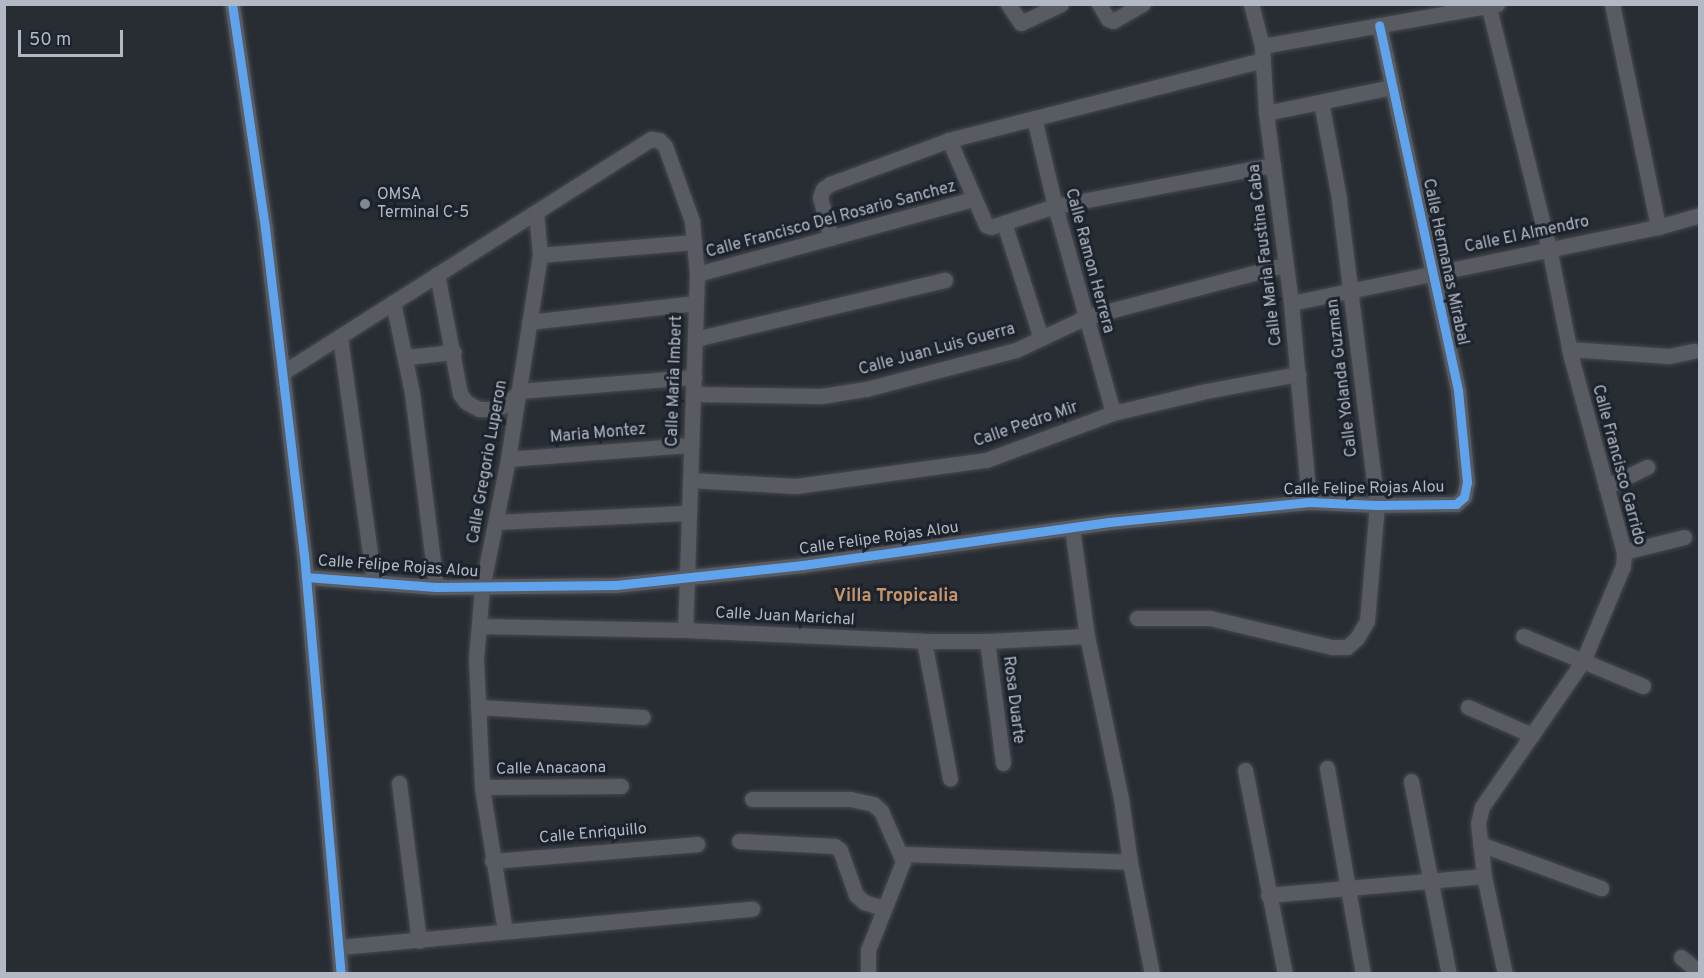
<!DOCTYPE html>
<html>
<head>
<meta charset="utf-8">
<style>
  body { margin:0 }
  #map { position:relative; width:1704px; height:978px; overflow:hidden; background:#282d33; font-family:Overpass,sans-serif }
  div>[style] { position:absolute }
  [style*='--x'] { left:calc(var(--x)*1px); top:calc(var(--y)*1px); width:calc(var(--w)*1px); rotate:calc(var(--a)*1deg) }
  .roads { filter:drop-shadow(0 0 2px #46494e) drop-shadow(0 0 2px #46494e) }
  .street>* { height:15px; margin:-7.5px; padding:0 7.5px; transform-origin:7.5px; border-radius:7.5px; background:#585b62 }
  .cycleway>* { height:9px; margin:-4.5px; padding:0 4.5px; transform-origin:4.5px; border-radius:4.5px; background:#60a3ed }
  .dots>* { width:16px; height:16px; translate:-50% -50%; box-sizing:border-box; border:3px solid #1d232c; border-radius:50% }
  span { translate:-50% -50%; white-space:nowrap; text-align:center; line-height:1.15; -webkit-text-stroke:6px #1d232c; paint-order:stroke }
  .poi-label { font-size:16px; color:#b3b9c4 }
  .left { translate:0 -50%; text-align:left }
  .street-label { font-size:16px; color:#b3b9c4 }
  .neighbourhood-label { font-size:18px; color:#c6956b; font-weight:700 }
  .frame { position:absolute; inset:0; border:6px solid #b3b9c4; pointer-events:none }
  .scale { position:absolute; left:18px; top:30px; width:105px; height:27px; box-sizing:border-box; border:3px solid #b3b9c4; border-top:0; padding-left:8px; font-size:18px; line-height:21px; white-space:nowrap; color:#b3b9c4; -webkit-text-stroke:4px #1d232c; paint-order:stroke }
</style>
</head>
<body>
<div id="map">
  <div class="roads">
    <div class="street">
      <i style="--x:232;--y:4;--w:226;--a:81.6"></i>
      <i style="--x:265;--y:228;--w:328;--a:83.2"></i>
      <i style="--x:304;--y:554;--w:422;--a:85"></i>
      <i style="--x:1008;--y:4;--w:23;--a:56"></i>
      <i style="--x:1021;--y:23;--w:44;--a:-25.4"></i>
      <i style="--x:1099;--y:4;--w:17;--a:59"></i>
      <i style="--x:1108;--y:19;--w:5;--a:22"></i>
      <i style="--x:1113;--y:21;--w:34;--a:-30"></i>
      <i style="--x:1251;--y:4;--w:43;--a:75.3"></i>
      <i style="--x:1262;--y:46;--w:67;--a:86.6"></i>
      <i style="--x:1266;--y:113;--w:192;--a:82.5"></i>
      <i style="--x:1291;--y:303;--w:200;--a:84.8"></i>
      <i style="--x:1488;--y:4;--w:252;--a:76"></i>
      <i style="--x:1549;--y:248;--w:111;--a:78.6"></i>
      <i style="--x:1571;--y:357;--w:202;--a:74.8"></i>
      <i style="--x:1624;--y:552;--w:14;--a:94"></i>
      <i style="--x:1623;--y:566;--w:103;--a:112.8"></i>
      <i style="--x:1583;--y:661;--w:178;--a:124.7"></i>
      <i style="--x:1482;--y:807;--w:16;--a:104"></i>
      <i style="--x:1478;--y:823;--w:53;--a:83.5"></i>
      <i style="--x:1484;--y:876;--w:100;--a:77.9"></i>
      <i style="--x:1612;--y:4;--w:228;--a:78.3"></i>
      <i style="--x:1262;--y:46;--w:239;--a:-10.1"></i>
      <i style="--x:1266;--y:113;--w:129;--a:-11.7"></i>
      <i style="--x:1034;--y:118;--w:90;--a:76.6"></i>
      <i style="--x:1055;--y:206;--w:215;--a:74.3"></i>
      <i style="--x:949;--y:140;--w:93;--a:66.5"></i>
      <i style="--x:986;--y:225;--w:5;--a:22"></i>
      <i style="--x:991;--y:227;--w:67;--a:-18.2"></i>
      <i style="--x:1055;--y:206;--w:222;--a:-10.7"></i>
      <i style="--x:1004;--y:223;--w:121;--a:72.2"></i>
      <i style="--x:831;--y:238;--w:42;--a:-105"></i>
      <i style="--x:820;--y:197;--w:9;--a:-69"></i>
      <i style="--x:823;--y:189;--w:9;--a:-36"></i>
      <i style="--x:830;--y:184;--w:127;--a:-20.3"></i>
      <i style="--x:949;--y:140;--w:324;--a:-14.3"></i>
      <i style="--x:540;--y:255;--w:155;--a:-4.8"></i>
      <i style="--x:437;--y:274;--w:122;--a:79.1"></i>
      <i style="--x:460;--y:394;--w:10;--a:53"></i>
      <i style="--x:466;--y:402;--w:15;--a:28"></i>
      <i style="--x:479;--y:409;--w:17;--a:0"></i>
      <i style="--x:496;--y:409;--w:12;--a:-24"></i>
      <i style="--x:507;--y:404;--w:18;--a:-47"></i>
      <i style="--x:519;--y:391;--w:176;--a:-4.6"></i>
      <i style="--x:697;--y:274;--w:287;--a:-15.2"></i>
      <i style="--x:393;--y:302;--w:93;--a:78.2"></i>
      <i style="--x:412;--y:393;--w:195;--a:82.9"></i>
      <i style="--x:1291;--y:303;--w:375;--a:-11.7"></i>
      <i style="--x:1658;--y:227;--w:44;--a:-15.9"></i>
      <i style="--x:529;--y:322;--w:168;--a:-6.5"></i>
      <i style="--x:340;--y:337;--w:248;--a:82.1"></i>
      <i style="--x:695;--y:339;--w:257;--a:-13.3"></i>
      <i style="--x:1569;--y:349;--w:100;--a:4"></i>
      <i style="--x:1669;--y:356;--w:25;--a:-12"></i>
      <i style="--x:406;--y:357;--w:48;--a:-5.9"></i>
      <i style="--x:282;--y:373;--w:437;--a:-32.4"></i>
      <i style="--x:651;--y:139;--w:8;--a:7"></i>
      <i style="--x:659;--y:140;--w:8;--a:45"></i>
      <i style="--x:665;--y:146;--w:80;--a:70.2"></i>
      <i style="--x:692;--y:221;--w:53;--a:84.6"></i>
      <i style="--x:697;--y:274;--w:356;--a:91.9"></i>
      <i style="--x:694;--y:394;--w:127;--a:0.9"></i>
      <i style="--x:821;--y:396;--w:46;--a:-8.8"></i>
      <i style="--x:866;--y:389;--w:155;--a:-14.6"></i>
      <i style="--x:1016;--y:350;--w:77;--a:-25.2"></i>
      <i style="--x:1086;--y:317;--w:205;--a:-14.7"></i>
      <i style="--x:508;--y:459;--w:184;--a:-4.4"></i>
      <i style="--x:690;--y:480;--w:106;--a:3.2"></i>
      <i style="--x:796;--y:486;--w:192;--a:-7.8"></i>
      <i style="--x:986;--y:460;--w:135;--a:-20.3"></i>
      <i style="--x:1113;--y:413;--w:96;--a:-13.3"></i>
      <i style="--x:1206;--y:391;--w:94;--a:-10.5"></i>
      <i style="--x:1606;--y:487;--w:46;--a:-26"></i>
      <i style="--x:497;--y:522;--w:192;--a:-2.7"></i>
      <i style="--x:1072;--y:528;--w:109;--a:82.1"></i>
      <i style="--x:1087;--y:636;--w:167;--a:78.2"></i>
      <i style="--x:1121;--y:799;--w:64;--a:81.9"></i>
      <i style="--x:1130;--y:862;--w:114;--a:78.9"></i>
      <i style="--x:1624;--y:552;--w:62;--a:-14"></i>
      <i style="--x:306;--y:577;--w:130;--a:4.4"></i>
      <i style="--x:436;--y:587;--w:180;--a:-0.6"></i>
      <i style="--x:616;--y:585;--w:188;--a:-6.1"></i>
      <i style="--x:803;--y:565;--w:309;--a:-8"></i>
      <i style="--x:1109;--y:522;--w:201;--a:-5.7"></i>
      <i style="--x:1309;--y:502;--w:68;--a:2.5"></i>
      <i style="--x:1377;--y:505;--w:79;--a:-0.7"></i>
      <i style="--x:1456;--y:504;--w:11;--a:-41"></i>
      <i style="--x:1464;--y:497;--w:15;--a:-79"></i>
      <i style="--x:1467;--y:482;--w:92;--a:-95.6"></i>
      <i style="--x:1458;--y:390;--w:373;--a:-102.2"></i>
      <i style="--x:1137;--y:618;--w:73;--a:0"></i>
      <i style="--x:1210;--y:618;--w:125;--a:13.4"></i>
      <i style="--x:1332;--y:647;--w:15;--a:0"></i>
      <i style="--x:1347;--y:647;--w:13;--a:-42"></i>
      <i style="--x:1357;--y:638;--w:20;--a:-60"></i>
      <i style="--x:1367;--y:621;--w:116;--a:-85.1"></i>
      <i style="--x:1377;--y:505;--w:309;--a:-97.1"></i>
      <i style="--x:1339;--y:198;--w:98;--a:-100.6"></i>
      <i style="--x:480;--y:626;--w:205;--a:1.1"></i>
      <i style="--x:685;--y:630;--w:239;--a:2.6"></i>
      <i style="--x:924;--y:641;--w:63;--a:0"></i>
      <i style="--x:987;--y:641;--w:100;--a:-2.9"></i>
      <i style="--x:1523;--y:636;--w:130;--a:22.6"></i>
      <i style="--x:924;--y:641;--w:140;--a:79.3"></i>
      <i style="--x:987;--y:641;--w:123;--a:82.5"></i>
      <i style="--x:478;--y:707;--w:165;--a:3.5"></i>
      <i style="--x:1468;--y:707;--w:70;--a:23.6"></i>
      <i style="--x:1327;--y:768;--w:209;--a:80.1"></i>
      <i style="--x:1245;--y:770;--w:208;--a:78.9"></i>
      <i style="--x:1411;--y:781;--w:197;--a:78.9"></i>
      <i style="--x:399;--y:783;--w:159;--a:82.8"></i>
      <i style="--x:482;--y:787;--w:139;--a:-0.4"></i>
      <i style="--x:752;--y:799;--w:98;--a:0"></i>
      <i style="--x:850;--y:799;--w:24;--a:12"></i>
      <i style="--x:873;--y:804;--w:11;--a:41"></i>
      <i style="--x:881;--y:811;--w:55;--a:66.3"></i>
      <i style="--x:739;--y:841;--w:96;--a:3"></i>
      <i style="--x:835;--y:846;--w:6;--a:39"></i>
      <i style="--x:840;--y:850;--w:48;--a:70.4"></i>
      <i style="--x:856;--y:895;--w:11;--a:41"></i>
      <i style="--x:864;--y:902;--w:20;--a:18"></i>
      <i style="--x:1480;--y:844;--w:129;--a:20"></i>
      <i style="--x:492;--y:861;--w:206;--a:-4.7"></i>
      <i style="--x:1268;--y:895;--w:217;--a:-5"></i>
      <i style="--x:505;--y:931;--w:146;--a:-99.1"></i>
      <i style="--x:482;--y:787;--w:128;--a:-92.7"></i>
      <i style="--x:476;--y:659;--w:71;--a:-85.2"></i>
      <i style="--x:482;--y:588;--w:132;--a:-78.6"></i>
      <i style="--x:508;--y:459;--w:206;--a:-81.1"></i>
      <i style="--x:540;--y:255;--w:43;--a:-95.3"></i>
      <i style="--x:339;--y:947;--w:415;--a:-5.3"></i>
      <i style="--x:1681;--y:957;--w:25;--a:40"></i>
      <i style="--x:868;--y:974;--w:24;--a:-90"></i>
      <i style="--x:868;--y:950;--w:103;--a:-68.4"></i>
      <i style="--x:906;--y:854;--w:224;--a:2"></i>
    </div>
  </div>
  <div class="cycleway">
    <i style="--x:232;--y:4;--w:226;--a:81.6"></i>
    <i style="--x:265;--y:228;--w:328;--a:83.2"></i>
    <i style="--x:304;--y:554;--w:422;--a:85"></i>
    <i style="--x:306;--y:577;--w:130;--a:4.4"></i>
    <i style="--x:436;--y:587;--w:180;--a:-0.6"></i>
    <i style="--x:616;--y:585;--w:188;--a:-6.1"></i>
    <i style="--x:803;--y:565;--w:309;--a:-8"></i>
    <i style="--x:1109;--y:522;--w:201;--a:-5.7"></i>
    <i style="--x:1309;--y:502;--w:68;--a:2.5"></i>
    <i style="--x:1377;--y:505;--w:79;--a:-0.7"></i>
    <i style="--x:1456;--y:504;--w:11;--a:-41"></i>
    <i style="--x:1464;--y:497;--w:15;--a:-79"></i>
    <i style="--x:1467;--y:482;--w:92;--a:-95.6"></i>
    <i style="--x:1458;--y:390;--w:373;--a:-102.2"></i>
  </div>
  <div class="dots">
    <i style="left:365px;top:204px;background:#828891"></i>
  </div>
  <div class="poi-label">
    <span class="left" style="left:377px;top:204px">OMSA<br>Terminal C-5</span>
  </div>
  <div class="street-label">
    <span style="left:831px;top:220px;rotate:-15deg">Calle Francisco Del Rosario Sanchez</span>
    <span style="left:1527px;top:235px;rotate:-12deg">Calle El Almendro</span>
    <span style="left:1266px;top:255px;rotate:-97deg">Calle Maria Faustina Caba</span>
    <span style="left:1089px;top:261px;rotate:75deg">Calle Ramon Herrera</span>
    <span style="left:1445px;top:262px;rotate:78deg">Calle Hermanas Mirabal</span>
    <span style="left:937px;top:350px;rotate:-15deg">Calle Juan Luis Guerra</span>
    <span style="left:1343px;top:378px;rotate:-97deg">Calle Yolanda Guzman</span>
    <span style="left:675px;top:381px;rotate:-88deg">Calle Maria Imbert</span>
    <span style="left:1026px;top:425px;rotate:-19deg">Calle Pedro Mir</span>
    <span style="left:598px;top:434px;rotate:-5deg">Maria Montez</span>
    <span style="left:488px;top:462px;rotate:-80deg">Calle Gregorio Luperon</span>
    <span style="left:1618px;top:465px;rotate:75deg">Calle Francisco Garrido</span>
    <span style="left:1364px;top:489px;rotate:-1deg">Calle Felipe Rojas Alou</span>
    <span style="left:879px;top:539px;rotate:-8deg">Calle Felipe Rojas Alou</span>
    <span style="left:398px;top:567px;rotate:4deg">Calle Felipe Rojas Alou</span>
    <span style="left:785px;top:617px;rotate:3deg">Calle Juan Marichal</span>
    <span style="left:1013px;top:700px;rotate:83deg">Rosa Duarte</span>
    <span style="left:551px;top:769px;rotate:-1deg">Calle Anacaona</span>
    <span style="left:593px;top:834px;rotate:-5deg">Calle Enriquillo</span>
  </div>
  <div class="neighbourhood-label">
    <span style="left:896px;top:597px">Villa Tropicalia</span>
  </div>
  <div class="frame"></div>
  <div class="scale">50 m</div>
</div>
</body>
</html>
